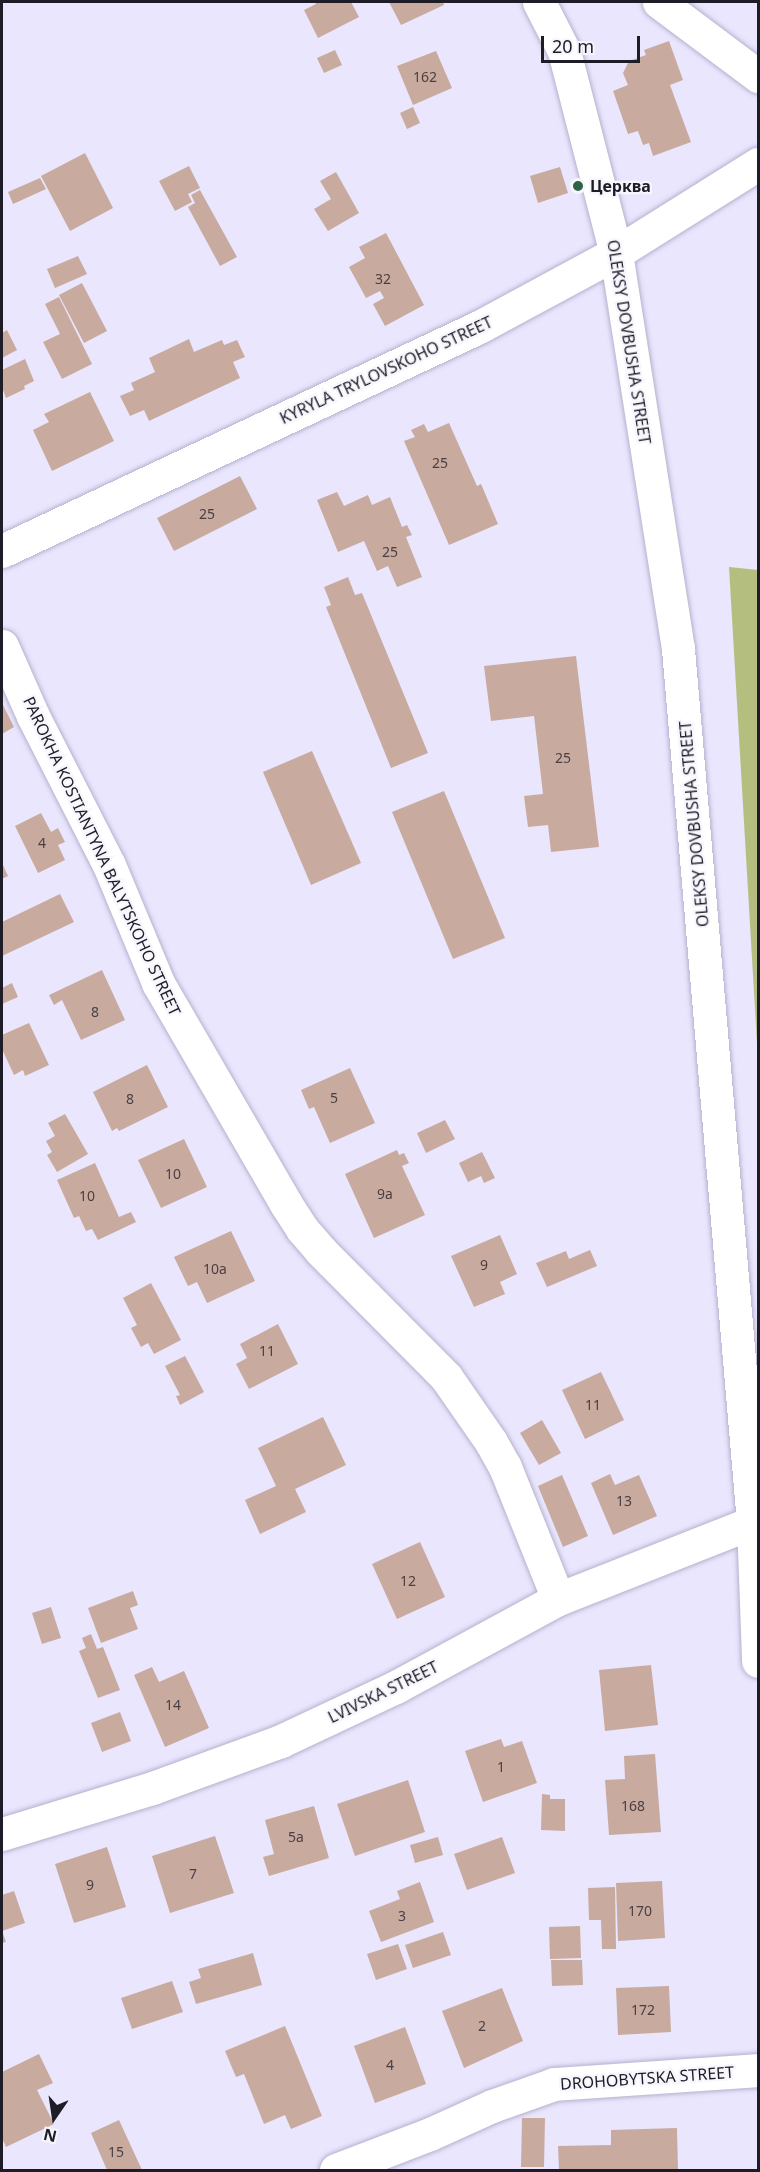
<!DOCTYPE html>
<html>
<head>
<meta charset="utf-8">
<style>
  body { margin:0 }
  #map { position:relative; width:760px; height:2172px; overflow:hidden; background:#e9e6fe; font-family:"Noto Sans",sans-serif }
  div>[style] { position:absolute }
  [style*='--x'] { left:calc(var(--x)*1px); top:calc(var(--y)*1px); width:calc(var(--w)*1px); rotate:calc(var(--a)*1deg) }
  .green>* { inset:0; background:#b4be7f }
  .building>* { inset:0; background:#c9aa9f }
  .roads { filter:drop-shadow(0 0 2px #b5b1cd) drop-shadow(0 0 2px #b5b1cd) }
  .minor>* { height:33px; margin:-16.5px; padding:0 16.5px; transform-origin:16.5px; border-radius:16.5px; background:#fff }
  .dots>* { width:16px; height:16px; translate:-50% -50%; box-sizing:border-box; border:3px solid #f6f6fc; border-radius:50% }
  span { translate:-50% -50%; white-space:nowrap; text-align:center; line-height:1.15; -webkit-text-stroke:4.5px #f6f6fc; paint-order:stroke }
  .number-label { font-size:14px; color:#494045 }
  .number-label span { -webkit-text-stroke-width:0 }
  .poi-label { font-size:16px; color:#1e1c27; font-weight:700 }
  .left { translate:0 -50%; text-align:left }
  .street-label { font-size:16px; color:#1e1c27 }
  .frame { position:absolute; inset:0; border:3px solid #1e1c27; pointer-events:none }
  .north { position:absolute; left:24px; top:2088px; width:60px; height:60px; -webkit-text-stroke:4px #f6f6fc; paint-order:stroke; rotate:193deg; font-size:16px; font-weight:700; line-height:24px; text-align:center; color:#1e1c27 }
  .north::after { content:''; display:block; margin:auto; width:21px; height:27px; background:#1e1c27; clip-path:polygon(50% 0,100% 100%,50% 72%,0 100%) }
  .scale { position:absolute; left:541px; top:36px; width:99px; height:27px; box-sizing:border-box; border:3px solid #1e1c27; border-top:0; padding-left:8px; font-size:18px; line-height:21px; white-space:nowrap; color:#1e1c27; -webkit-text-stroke:4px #f6f6fc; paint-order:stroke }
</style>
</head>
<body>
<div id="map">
  <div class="green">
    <i style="clip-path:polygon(729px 567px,758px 570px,758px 1060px)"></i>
  </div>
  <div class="building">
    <i style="clip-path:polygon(315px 2px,351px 2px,359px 17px,318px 38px,304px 10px,316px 4px)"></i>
    <i style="clip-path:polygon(389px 2px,443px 2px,444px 5px,401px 25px)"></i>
    <i style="clip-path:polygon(669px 41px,683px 80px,670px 85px,691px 142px,653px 156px,649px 143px,643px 145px,638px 131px,628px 134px,613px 91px,628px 85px,623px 73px,629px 61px,646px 55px,644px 50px)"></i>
    <i style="clip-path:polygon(335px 50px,342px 65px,324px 73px,317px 58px)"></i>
    <i style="clip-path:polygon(436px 51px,452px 88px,413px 105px,397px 66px)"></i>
    <i style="clip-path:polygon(413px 107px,420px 123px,407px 129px,400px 113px)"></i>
    <i style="clip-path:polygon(85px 153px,113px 208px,70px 231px,41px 176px)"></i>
    <i style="clip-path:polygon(189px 166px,200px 188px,188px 194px,192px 202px,175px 211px,159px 181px)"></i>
    <i style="clip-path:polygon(560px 167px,568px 193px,538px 203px,530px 176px)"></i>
    <i style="clip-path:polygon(336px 172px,359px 213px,328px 231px,314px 209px,331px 199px,320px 181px)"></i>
    <i style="clip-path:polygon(40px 178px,46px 189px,13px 204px,8px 192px)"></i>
    <i style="clip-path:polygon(200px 190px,237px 257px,220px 266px,188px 207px,195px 203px,191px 195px)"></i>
    <i style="clip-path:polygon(386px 233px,424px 305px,385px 326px,373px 304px,384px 298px,380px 291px,366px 298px,349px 267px,365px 258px,359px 247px)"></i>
    <i style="clip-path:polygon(78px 256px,87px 274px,55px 288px,47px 269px)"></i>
    <i style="clip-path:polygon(82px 283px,107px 331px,84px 343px,59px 295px)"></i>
    <i style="clip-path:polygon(59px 297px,92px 364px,62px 379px,43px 342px,60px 334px,45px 304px)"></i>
    <i style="clip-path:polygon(7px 330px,17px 350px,2px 358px,2px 333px)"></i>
    <i style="clip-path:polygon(189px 339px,194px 352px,222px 340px,224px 345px,237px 340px,245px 357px,233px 362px,240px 378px,149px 421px,144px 410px,130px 416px,120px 396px,134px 390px,131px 383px,155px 372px,149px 358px)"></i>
    <i style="clip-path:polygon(25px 359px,34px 381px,24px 386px,25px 389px,6px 398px,2px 387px,2px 370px)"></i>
    <i style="clip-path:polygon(90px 392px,114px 441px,52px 471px,33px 430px,49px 422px,44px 414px)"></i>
    <i style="clip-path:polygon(449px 423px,477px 486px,481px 484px,498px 524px,449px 545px,404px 441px,415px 437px,411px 430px,424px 424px,428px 432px)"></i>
    <i style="clip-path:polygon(240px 476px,257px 509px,174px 551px,157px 518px)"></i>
    <i style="clip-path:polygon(337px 492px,344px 506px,368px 495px,372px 505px,390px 497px,402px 527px,407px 525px,412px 535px,406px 537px,422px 577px,397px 587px,388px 566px,377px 571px,364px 541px,338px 552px,317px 500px)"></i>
    <i style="clip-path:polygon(348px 577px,355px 595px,362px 593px,428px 753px,391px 768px,326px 607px,331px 605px,324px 587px)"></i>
    <i style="clip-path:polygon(576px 656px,599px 847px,551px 852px,548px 825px,528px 827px,524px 796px,543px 794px,534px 716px,491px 721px,484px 666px)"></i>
    <i style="clip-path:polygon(2px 703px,14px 727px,2px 734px)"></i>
    <i style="clip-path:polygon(312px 751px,361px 863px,311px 885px,263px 772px)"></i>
    <i style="clip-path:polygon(444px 791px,505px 938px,453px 959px,392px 812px)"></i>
    <i style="clip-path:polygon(41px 813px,51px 832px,58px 828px,65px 842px,58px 845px,65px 860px,38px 873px,15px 826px)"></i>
    <i style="clip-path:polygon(2px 863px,8px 876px,2px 879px)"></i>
    <i style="clip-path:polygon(60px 894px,74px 922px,2px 956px,2px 922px)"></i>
    <i style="clip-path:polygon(102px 970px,125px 1020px,81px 1040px,62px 1000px,54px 1005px,49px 995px)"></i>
    <i style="clip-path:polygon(12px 983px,18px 997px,2px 1004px,2px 988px)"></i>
    <i style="clip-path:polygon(29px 1023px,49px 1065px,25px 1076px,23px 1070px,14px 1075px,2px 1049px,2px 1035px)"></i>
    <i style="clip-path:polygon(147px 1065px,168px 1107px,119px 1131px,117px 1128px,112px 1131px,93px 1092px)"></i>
    <i style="clip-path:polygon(350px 1068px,375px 1123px,330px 1143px,314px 1107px,309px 1109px,301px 1090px)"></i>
    <i style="clip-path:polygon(65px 1114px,88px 1154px,57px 1172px,47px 1155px,52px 1152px,46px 1141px,55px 1136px,48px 1123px)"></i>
    <i style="clip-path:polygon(445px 1120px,455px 1139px,426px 1153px,417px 1133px)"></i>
    <i style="clip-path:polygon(184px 1139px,207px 1187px,161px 1208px,138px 1160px)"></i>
    <i style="clip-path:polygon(397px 1150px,399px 1155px,404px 1153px,409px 1163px,402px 1166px,425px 1215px,374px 1238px,345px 1174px)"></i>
    <i style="clip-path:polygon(482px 1152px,495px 1178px,484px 1183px,481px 1176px,468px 1182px,459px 1163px)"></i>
    <i style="clip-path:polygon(95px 1163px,119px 1217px,131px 1212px,136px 1222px,98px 1240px,92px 1229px,86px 1231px,79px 1216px,74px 1218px,57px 1180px)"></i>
    <i style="clip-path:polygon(231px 1231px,255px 1281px,207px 1303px,197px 1282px,188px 1286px,174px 1257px)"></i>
    <i style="clip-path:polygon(500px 1235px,517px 1274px,500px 1282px,505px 1294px,474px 1307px,451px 1256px)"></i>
    <i style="clip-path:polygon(590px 1250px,597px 1266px,547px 1287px,536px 1263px,566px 1251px,569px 1259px)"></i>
    <i style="clip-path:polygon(151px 1283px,181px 1340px,154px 1354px,148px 1343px,141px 1347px,131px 1328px,137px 1325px,123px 1298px)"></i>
    <i style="clip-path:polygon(278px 1324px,298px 1364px,249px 1389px,236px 1364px,247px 1358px,240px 1344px)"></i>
    <i style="clip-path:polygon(185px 1356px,204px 1392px,180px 1405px,176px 1396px,180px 1395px,165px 1366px)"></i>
    <i style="clip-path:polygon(601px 1372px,624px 1420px,585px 1439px,562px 1390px)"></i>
    <i style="clip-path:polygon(323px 1417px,346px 1465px,295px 1489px,306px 1512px,260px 1534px,245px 1500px,276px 1486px,258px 1448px)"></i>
    <i style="clip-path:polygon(542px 1420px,561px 1453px,539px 1465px,520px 1433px)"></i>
    <i style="clip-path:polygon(610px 1474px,615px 1485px,639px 1475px,657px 1516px,613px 1535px,591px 1483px)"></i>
    <i style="clip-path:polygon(562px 1475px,588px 1536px,563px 1547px,538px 1486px)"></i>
    <i style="clip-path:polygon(420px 1542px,445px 1597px,397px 1619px,372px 1564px)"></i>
    <i style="clip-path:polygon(133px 1591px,138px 1605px,130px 1608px,138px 1629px,101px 1643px,88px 1608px)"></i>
    <i style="clip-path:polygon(51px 1607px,61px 1638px,42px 1644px,32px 1613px)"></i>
    <i style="clip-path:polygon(91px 1634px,97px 1649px,103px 1647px,120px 1690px,98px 1698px,79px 1651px,86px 1648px,82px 1638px)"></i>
    <i style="clip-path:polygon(651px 1665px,658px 1725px,605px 1731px,599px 1670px)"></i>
    <i style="clip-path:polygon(152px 1667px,159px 1682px,184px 1671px,209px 1728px,165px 1747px,134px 1675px)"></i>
    <i style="clip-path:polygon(120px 1712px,131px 1741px,102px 1752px,91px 1723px)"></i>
    <i style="clip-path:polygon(501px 1739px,504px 1747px,522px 1741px,537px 1783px,483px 1802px,465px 1751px)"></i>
    <i style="clip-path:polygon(655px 1754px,661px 1832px,609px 1835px,605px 1780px,625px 1779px,624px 1756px)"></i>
    <i style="clip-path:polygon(408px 1780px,425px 1832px,355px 1856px,337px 1804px)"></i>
    <i style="clip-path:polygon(542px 1794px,550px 1795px,550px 1799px,565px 1799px,565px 1831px,541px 1830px)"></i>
    <i style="clip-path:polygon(314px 1806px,329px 1858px,269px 1876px,263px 1857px,274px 1854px,265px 1820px)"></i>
    <i style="clip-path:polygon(215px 1836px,234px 1893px,170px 1913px,152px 1856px)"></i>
    <i style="clip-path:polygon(438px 1837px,443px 1855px,415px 1863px,410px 1845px)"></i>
    <i style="clip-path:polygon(502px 1837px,515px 1873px,467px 1890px,454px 1854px)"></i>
    <i style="clip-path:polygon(107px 1847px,126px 1907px,74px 1923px,55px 1864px)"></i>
    <i style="clip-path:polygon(662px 1881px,665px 1938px,618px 1941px,616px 1883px)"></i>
    <i style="clip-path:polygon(420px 1882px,434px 1922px,381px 1942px,369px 1911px,400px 1899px,397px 1891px)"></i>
    <i style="clip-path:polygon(615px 1887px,616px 1949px,602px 1949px,601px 1920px,589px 1920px,588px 1888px)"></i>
    <i style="clip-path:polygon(14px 1891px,25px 1923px,2px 1931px,6px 1942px,2px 1943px,2px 1895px)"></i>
    <i style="clip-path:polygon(580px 1926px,581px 1958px,550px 1959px,549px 1927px)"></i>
    <i style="clip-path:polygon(443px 1932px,451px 1955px,413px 1968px,405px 1945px)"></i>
    <i style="clip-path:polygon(398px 1944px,407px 1969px,376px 1980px,367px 1954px)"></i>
    <i style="clip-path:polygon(253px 1953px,262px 1985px,196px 2004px,189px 1982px,201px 1978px,198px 1969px)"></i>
    <i style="clip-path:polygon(551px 1960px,582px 1960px,583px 1985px,552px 1986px)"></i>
    <i style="clip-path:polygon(172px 1981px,183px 2012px,132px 2029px,121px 1998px)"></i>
    <i style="clip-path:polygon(669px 1986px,671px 2032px,618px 2035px,616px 1988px)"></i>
    <i style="clip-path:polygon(502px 1988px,523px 2041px,464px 2068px,442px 2011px)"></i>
    <i style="clip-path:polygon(285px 2026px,322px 2116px,291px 2129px,285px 2115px,264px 2124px,244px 2074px,236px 2077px,225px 2051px)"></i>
    <i style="clip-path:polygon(405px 2027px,426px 2084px,375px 2103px,354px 2046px)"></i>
    <i style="clip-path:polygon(39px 2054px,53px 2083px,37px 2090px,54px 2124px,6px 2147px,2px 2138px,2px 2072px)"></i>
    <i style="clip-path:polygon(522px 2118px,545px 2118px,544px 2167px,521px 2167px)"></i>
    <i style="clip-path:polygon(119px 2120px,142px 2170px,107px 2170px,91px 2133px)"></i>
    <i style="clip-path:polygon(677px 2128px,678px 2170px,559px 2170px,558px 2146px,611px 2145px,611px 2130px)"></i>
  </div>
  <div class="roads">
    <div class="minor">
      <i style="--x:539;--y:2;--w:55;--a:63"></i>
      <i style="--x:564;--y:51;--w:209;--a:75.6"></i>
      <i style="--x:616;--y:253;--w:401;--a:81.1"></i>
      <i style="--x:678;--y:649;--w:876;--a:85.09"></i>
      <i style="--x:753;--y:1522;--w:139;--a:87.9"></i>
      <i style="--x:659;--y:2;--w:124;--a:36.8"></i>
      <i style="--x:2;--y:551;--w:529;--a:-25.16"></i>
      <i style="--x:481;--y:326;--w:153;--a:-28.4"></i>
      <i style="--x:616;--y:253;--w:168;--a:-32.1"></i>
      <i style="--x:2;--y:646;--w:77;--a:66.1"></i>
      <i style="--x:33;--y:716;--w:167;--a:63"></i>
      <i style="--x:109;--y:865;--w:128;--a:67.4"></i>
      <i style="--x:158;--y:983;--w:255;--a:59.9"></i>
      <i style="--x:286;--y:1204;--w:30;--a:57"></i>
      <i style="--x:302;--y:1229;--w:29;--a:49"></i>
      <i style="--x:321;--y:1251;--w:177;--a:45.2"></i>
      <i style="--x:446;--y:1377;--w:79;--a:55.3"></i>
      <i style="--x:491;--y:1442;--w:29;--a:61"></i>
      <i style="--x:505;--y:1467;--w:142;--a:68.1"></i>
      <i style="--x:2;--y:1834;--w:157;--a:-17"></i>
      <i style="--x:152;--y:1788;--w:137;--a:-20"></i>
      <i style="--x:281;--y:1741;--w:127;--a:-25.2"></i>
      <i style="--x:396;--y:1687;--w:184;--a:-28.5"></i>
      <i style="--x:558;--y:1599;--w:210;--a:-21.5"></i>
      <i style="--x:336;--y:2170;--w:101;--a:-21"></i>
      <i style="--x:430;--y:2134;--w:68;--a:-24.3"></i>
      <i style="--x:492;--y:2106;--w:66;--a:-19.5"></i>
      <i style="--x:554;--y:2084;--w:204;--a:-3.9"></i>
    </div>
  </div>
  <div class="dots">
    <i style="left:578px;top:186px;background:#2e6247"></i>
  </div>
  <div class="number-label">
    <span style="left:425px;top:77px">162</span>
    <span style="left:383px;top:279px">32</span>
    <span style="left:440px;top:463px">25</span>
    <span style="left:207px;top:514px">25</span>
    <span style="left:390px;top:552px">25</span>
    <span style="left:563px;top:758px">25</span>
    <span style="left:42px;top:843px">4</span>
    <span style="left:95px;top:1012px">8</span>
    <span style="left:334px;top:1098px">5</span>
    <span style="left:130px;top:1099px">8</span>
    <span style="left:173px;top:1174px">10</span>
    <span style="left:385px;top:1194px">9а</span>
    <span style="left:87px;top:1196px">10</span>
    <span style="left:484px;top:1265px">9</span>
    <span style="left:215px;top:1269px">10а</span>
    <span style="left:267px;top:1351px">11</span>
    <span style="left:593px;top:1405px">11</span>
    <span style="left:624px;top:1501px">13</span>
    <span style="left:408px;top:1581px">12</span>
    <span style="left:173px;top:1705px">14</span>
    <span style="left:501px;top:1767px">1</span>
    <span style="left:633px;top:1806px">168</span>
    <span style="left:296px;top:1837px">5а</span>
    <span style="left:193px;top:1874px">7</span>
    <span style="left:90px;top:1885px">9</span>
    <span style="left:640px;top:1911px">170</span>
    <span style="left:402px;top:1916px">3</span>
    <span style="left:643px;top:2010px">172</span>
    <span style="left:482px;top:2026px">2</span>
    <span style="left:390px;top:2065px">4</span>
    <span style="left:116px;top:2152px">15</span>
  </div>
  <div class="poi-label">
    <span class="left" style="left:590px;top:186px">Церква</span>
  </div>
  <div class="street-label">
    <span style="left:629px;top:342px;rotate:81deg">OLEKSY DOVBUSHA STREET</span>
    <span style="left:386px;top:370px;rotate:-25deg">KYRYLA TRYLOVSKOHO STREET</span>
    <span style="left:694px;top:824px;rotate:-95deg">OLEKSY DOVBUSHA STREET</span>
    <span style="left:102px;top:856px;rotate:65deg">PAROKHA KOSTIANTYNA BALYTSKOHO STREET</span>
    <span style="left:383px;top:1692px;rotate:-26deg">LVIVSKA STREET</span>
    <span style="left:647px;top:2078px;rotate:-4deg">DROHOBYTSKA STREET</span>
  </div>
  <div class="frame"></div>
  <div class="north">N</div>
  <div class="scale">20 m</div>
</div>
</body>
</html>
